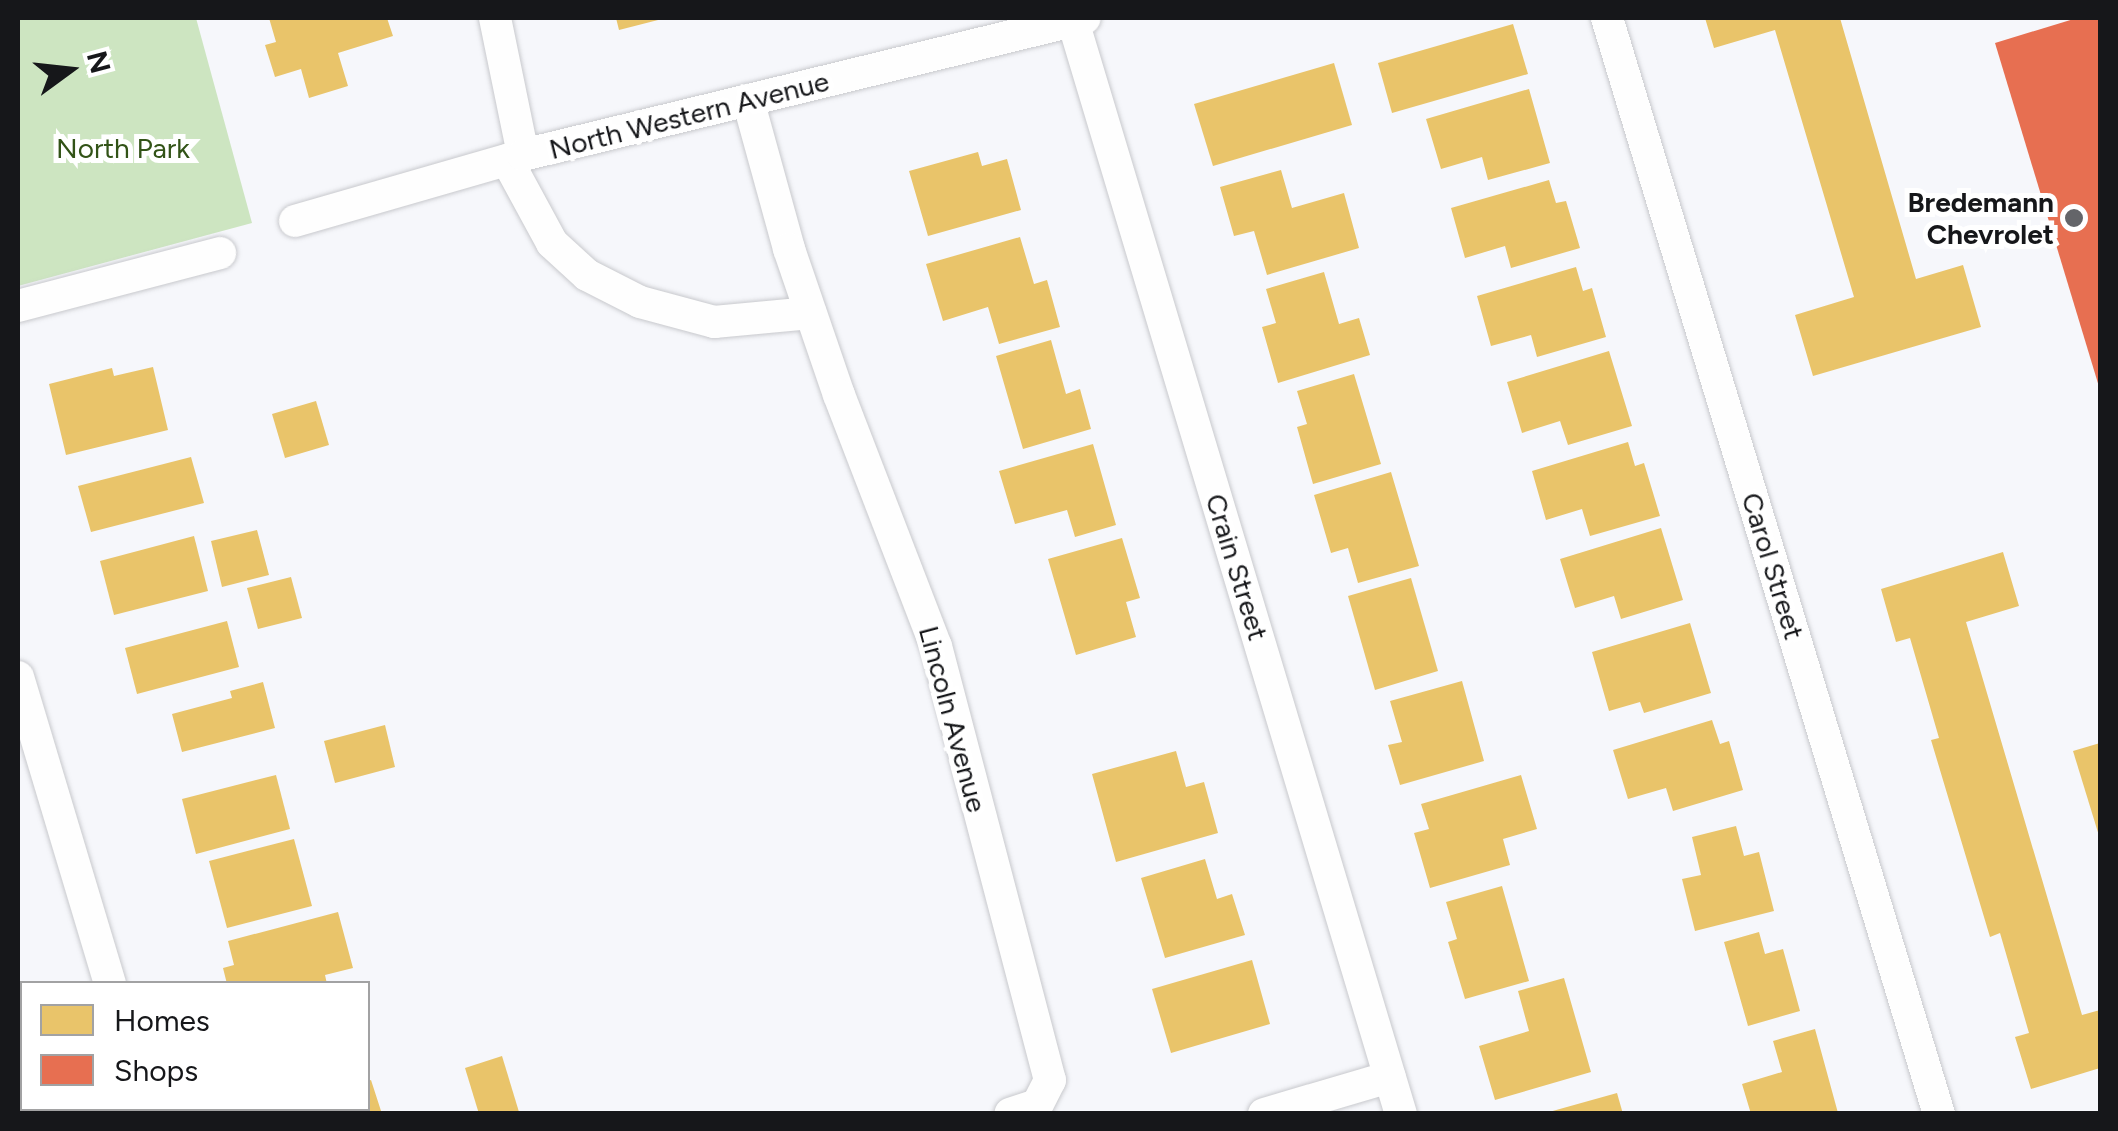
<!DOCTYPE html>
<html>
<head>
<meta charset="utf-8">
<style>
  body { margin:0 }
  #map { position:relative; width:2118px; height:1131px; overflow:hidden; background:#f6f7fb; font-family:Figtree,sans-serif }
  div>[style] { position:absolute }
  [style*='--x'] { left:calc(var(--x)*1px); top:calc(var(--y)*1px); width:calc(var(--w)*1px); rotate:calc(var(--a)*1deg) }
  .green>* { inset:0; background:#cde5c1 }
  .homes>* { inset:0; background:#e9c46a }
  .shops>* { inset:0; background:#e76f51 }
  .roads { filter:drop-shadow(0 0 2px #c8c9cd) drop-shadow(0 0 2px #c8c9cd) }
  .street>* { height:32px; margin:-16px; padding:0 16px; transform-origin:16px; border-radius:16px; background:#fefefe }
  .dots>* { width:28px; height:28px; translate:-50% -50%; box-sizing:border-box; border:5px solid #fff; border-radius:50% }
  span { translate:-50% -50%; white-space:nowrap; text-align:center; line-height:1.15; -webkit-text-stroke:10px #fff; paint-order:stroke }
  .street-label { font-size:28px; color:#16171a }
  .park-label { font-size:28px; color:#325317 }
  .poi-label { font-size:28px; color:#16171a; font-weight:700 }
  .right { translate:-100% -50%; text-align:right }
  .frame { position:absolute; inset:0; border:20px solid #16171a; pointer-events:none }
  .legend { position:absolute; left:20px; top:981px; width:350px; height:130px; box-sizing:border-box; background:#fff; border:2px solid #a2a2a3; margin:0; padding:12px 18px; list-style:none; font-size:30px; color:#16171a }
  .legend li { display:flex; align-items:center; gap:20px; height:50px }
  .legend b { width:50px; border:2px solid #a2a2a3 }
  .north { position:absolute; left:20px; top:20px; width:100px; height:100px; -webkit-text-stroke:8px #fff; paint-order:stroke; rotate:75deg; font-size:28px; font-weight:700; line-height:40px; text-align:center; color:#16171a }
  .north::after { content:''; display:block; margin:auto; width:35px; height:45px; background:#16171a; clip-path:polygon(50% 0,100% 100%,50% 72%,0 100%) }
</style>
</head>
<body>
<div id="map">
  <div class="green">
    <i style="clip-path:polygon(18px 18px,196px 18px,252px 223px,18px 286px)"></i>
  </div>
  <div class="homes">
    <i style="clip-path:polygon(269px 18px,387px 18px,393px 36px,338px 53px,348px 86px,309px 98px,301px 69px,275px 77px,265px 45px,276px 42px)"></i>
    <i style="clip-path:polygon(616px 18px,662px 18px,662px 19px,619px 30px)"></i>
    <i style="clip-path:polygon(1705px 18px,1840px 18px,1916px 279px,1963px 265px,1981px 327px,1813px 376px,1795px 315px,1854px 297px,1775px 30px,1714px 48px)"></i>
    <i style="clip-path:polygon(1513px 24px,1528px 74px,1392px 113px,1378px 63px)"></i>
    <i style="clip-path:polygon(1334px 63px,1352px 125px,1213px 166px,1194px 104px)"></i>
    <i style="clip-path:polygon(1529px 89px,1550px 163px,1488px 180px,1482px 157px,1441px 169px,1426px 119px)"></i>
    <i style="clip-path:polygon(978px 152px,982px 166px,1007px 159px,1021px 210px,928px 236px,909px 171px)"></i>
    <i style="clip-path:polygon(1281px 170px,1292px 208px,1344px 193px,1359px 248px,1267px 275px,1254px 231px,1234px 236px,1220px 187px)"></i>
    <i style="clip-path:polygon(1549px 180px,1556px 203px,1566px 201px,1580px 248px,1511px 268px,1505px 246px,1465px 258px,1451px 208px)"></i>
    <i style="clip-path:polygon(1020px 237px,1034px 284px,1047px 280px,1060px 327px,999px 344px,988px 307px,943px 321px,926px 264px)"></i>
    <i style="clip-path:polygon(1576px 267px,1583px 291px,1592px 288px,1606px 337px,1537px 357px,1531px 335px,1491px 346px,1477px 296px)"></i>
    <i style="clip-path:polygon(1324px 272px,1339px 324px,1359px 318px,1370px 355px,1278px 383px,1262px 327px,1276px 323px,1266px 289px)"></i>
    <i style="clip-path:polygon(1051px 340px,1066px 394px,1080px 389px,1091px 429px,1023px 449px,996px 356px)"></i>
    <i style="clip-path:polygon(1609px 351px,1632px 426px,1568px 445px,1560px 421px,1522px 433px,1507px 382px)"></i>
    <i style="clip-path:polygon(153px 367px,168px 430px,66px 455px,49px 384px,112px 368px,114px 376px)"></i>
    <i style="clip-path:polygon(1354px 374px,1381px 464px,1313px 484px,1297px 427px,1307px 424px,1297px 391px)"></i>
    <i style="clip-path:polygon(316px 401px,329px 445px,285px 458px,272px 414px)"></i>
    <i style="clip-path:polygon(1628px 442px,1635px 466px,1644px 463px,1660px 516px,1590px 536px,1582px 509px,1546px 520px,1532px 471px)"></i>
    <i style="clip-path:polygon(1093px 444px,1116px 525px,1075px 537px,1067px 510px,1015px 524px,999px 471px)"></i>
    <i style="clip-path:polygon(191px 457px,204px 503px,91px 532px,78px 486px)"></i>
    <i style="clip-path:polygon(1391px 472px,1419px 566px,1358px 583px,1348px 548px,1331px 553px,1314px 495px)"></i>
    <i style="clip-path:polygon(1661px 528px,1683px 600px,1621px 619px,1614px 596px,1575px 608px,1560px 559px)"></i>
    <i style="clip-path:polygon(257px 530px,269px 575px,222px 587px,211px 541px)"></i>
    <i style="clip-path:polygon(194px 536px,208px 591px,114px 615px,100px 561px)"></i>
    <i style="clip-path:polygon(1122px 538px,1140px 598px,1126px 602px,1136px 637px,1076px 655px,1048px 559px)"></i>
    <i style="clip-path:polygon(2003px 552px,2019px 606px,1966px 622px,2082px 1015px,2100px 1010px,2100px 1068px,2031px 1089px,2015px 1037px,2029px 1033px,2000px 933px,1990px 937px,1931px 740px,1939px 738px,1910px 638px,1896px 642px,1881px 589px)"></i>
    <i style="clip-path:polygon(291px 577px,302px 618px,258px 629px,247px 588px)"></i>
    <i style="clip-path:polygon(1411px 578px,1438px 671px,1375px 690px,1348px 596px)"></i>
    <i style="clip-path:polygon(227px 621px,239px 667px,137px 694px,125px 648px)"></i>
    <i style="clip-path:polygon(1690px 623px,1711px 693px,1644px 713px,1640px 702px,1609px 711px,1592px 652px)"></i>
    <i style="clip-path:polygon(1462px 681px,1484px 761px,1400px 785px,1388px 745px,1402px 742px,1390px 701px)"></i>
    <i style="clip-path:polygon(263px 682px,275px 728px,182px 752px,172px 714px,232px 698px,230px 691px)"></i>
    <i style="clip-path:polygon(1712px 720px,1720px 744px,1729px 741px,1743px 790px,1673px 811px,1666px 788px,1628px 799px,1613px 750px)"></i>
    <i style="clip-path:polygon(385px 725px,395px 767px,335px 783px,324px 741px)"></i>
    <i style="clip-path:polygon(2100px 743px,2100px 839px,2073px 751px)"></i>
    <i style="clip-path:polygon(1176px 751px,1186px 787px,1204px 782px,1218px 833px,1116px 862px,1092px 774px)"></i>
    <i style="clip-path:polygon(276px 775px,290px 829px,196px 854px,182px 799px)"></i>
    <i style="clip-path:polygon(1521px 775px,1537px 829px,1503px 839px,1510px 865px,1430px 888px,1414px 833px,1429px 829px,1421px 804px)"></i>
    <i style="clip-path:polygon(1736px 826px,1744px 856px,1759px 852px,1774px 911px,1695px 931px,1682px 879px,1701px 875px,1692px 837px)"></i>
    <i style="clip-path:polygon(294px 839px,312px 906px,227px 928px,209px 861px)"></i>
    <i style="clip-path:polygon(1205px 859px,1217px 899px,1232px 894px,1245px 935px,1165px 958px,1141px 878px)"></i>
    <i style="clip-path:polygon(1502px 886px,1529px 981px,1465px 999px,1448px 942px,1457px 939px,1446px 902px)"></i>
    <i style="clip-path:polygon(338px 912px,353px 968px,325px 975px,327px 984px,227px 984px,223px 968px,234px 965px,228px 941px)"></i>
    <i style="clip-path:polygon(1759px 932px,1765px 954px,1783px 949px,1800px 1011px,1748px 1026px,1724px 942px)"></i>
    <i style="clip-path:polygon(1252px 960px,1270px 1024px,1171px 1053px,1152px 989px)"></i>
    <i style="clip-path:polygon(1564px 978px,1591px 1072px,1495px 1100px,1479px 1046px,1529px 1031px,1518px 991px)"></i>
    <i style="clip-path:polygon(1815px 1029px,1838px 1113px,1751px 1114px,1742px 1084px,1782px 1072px,1773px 1041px)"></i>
    <i style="clip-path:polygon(502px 1056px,519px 1112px,479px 1114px,465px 1068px)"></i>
    <i style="clip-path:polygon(371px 1080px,382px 1114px,291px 1114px,290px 1108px,368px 1108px,368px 1081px)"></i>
    <i style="clip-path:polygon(1617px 1093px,1623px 1114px,1549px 1114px,1549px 1112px)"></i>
  </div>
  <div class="shops">
    <i style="clip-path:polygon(2077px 18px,2100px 18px,2100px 390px,1995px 43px)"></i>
  </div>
  <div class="roads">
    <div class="street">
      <i style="--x:495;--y:18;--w:140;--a:78.4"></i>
      <i style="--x:1607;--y:18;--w:1145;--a:73.15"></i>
      <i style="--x:1073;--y:21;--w:1141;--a:73.3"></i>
      <i style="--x:748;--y:100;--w:155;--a:74.6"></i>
      <i style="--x:789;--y:249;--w:154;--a:71.1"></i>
      <i style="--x:839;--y:395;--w:269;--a:68.9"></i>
      <i style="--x:936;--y:646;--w:449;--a:75.3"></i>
      <i style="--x:1050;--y:1080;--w:28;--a:117"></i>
      <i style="--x:1037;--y:1105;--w:28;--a:162"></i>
      <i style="--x:507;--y:160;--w:94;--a:61.5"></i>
      <i style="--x:552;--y:243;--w:47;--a:42.4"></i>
      <i style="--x:587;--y:275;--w:59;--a:27"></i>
      <i style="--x:640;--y:302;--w:77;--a:15.1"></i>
      <i style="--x:714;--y:322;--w:97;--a:-5.3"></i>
      <i style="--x:295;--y:221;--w:237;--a:-16.1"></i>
      <i style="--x:523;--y:155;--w:578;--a:-13.7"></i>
      <i style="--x:18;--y:306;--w:209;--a:-14.7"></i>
      <i style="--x:18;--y:677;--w:320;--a:73.3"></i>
      <i style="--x:147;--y:1108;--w:6;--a:72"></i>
      <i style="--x:1264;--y:1114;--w:131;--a:-16.4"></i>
    </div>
  </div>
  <div class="dots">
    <i style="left:2074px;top:218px;background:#646569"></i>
  </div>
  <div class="street-label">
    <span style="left:689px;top:115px;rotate:-14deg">North Western Avenue</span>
    <span style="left:1773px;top:566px;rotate:73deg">Carol Street</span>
    <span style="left:1237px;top:567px;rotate:73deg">Crain Street</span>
    <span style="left:953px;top:719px;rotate:75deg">Lincoln Avenue</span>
  </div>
  <div class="park-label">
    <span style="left:123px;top:148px">North Park</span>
  </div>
  <div class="poi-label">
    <span class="right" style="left:2054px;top:218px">Bredemann<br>Chevrolet</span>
  </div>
  <div class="frame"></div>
  <ul class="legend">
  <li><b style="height:28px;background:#e9c46a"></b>Homes</li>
  <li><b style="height:28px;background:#e76f51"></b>Shops</li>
  </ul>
  <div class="north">N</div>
</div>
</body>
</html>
